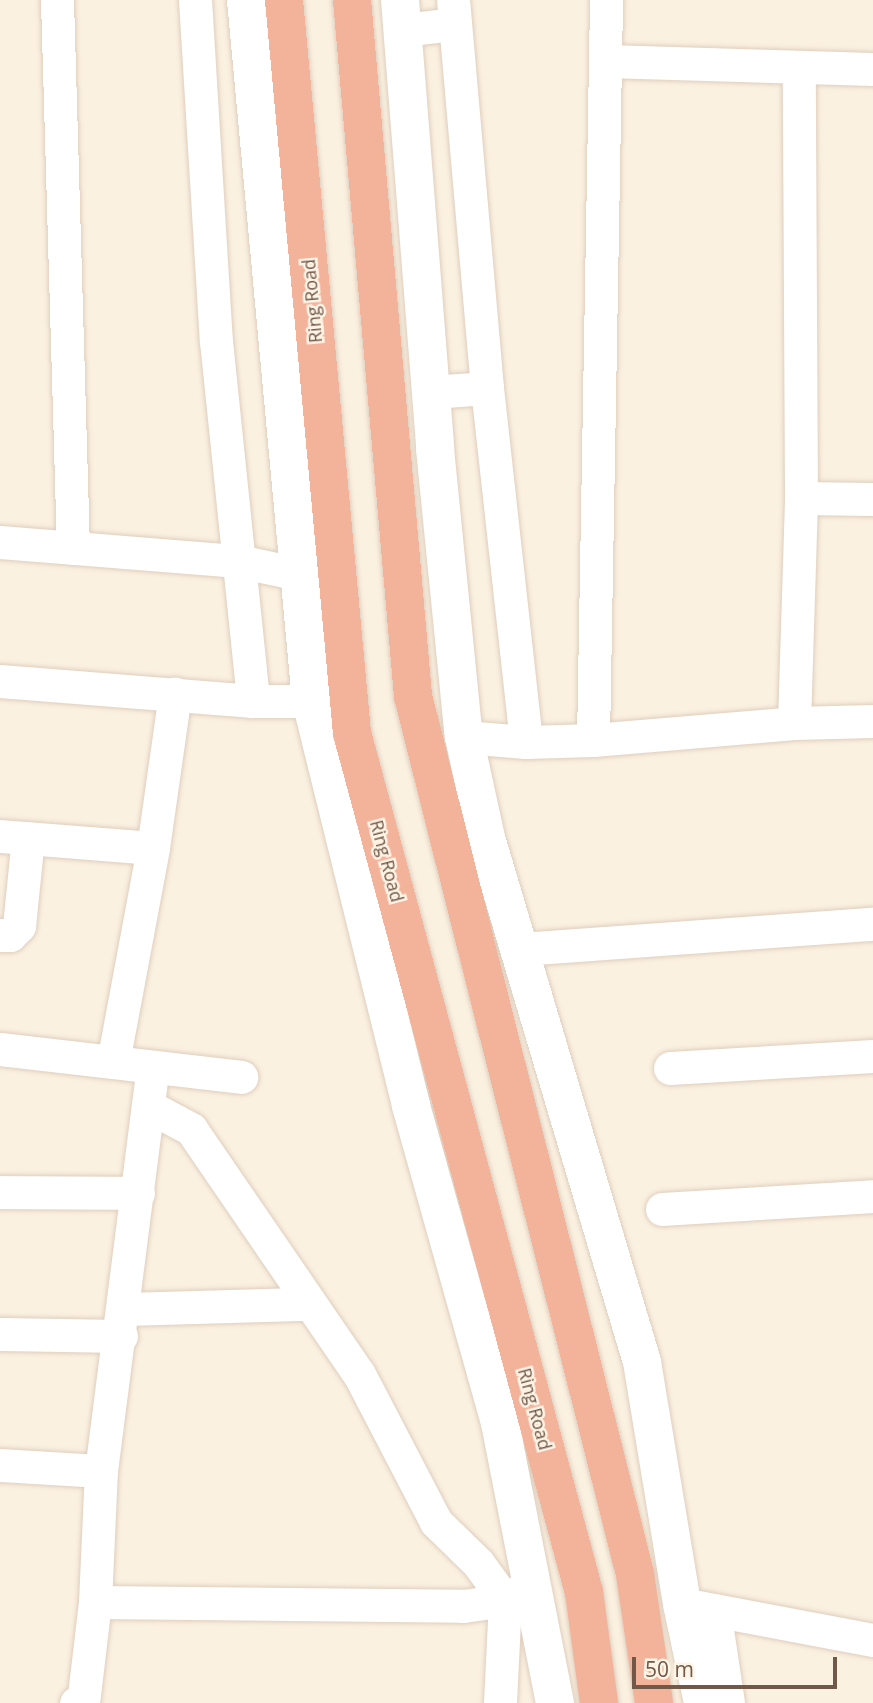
<!DOCTYPE html>
<html>
<head>
<meta charset="utf-8">
<style>
  body { margin:0 }
  #map { position:relative; width:873px; height:1703px; overflow:hidden; background:#fbf1e1; font-family:"Open Sans",sans-serif }
  div>[style] { position:absolute }
  [style*='--x'] { left:calc(var(--x)*1px); top:calc(var(--y)*1px); width:calc(var(--w)*1px); rotate:calc(var(--a)*1deg) }
  .roads { filter:drop-shadow(0 0 2px #dfcebe) drop-shadow(0 0 2px #dfcebe) }
  .street>* { height:33px; margin:-16.5px; padding:0 16.5px; transform-origin:16.5px; border-radius:16.5px; background:#fff }
  .secondary>* { height:38px; margin:-19px; padding:0 19px; transform-origin:19px; border-radius:19px; background:#fff }
  .highway>* { height:38px; margin:-19px; padding:0 19px; transform-origin:19px; border-radius:19px; background:#f3b29a }
  span { translate:-50% -50%; white-space:nowrap; text-align:center; line-height:1.15; -webkit-text-stroke:5px #fef5e7; paint-order:stroke }
  .street-label { font-size:18px; color:#715849 }
  .scale { position:absolute; left:632px; top:1657px; width:205px; height:32px; box-sizing:border-box; border:4px solid #715849; border-top:0; padding-left:9px; font-size:21px; line-height:24px; white-space:nowrap; color:#715849; -webkit-text-stroke:5px #fef5e7; paint-order:stroke }
</style>
</head>
<body>
<div id="map">
  <div class="roads">
    <div class="street">
      <i style="--x:57;--y:0;--w:548;--a:88.33"></i>
      <i style="--x:195;--y:0;--w:342;--a:86.5"></i>
      <i style="--x:216;--y:341;--w:362;--a:84.1"></i>
      <i style="--x:402;--y:30;--w:53;--a:-6.5"></i>
      <i style="--x:606;--y:61;--w:267;--a:1.7"></i>
      <i style="--x:487;--y:388;--w:356;--a:83.7"></i>
      <i style="--x:431;--y:392;--w:56;--a:-4.1"></i>
      <i style="--x:487;--y:388;--w:389;--a:-95"></i>
      <i style="--x:801;--y:498;--w:72;--a:0.8"></i>
      <i style="--x:0;--y:542;--w:239;--a:4.6"></i>
      <i style="--x:238;--y:561;--w:62;--a:12"></i>
      <i style="--x:0;--y:681;--w:254;--a:4.5"></i>
      <i style="--x:253;--y:701;--w:58;--a:0"></i>
      <i style="--x:794;--y:723;--w:225;--a:-88.2"></i>
      <i style="--x:801;--y:498;--w:430;--a:-90.3"></i>
      <i style="--x:464;--y:737;--w:62;--a:4.6"></i>
      <i style="--x:526;--y:742;--w:67;--a:-1.7"></i>
      <i style="--x:593;--y:740;--w:202;--a:-4.8"></i>
      <i style="--x:794;--y:723;--w:79;--a:-1.5"></i>
      <i style="--x:593;--y:740;--w:740;--a:-88.99"></i>
      <i style="--x:0;--y:836;--w:153;--a:4.5"></i>
      <i style="--x:0;--y:935;--w:10;--a:0"></i>
      <i style="--x:10;--y:935;--w:13;--a:-45"></i>
      <i style="--x:19;--y:926;--w:88;--a:-84.2"></i>
      <i style="--x:520;--y:949;--w:354;--a:-4.1"></i>
      <i style="--x:0;--y:1049;--w:243;--a:6.6"></i>
      <i style="--x:113;--y:1062;--w:218;--a:-79.4"></i>
      <i style="--x:153;--y:848;--w:156;--a:-81.9"></i>
      <i style="--x:670;--y:1068;--w:203;--a:-3.4"></i>
      <i style="--x:148;--y:1106;--w:49;--a:28.1"></i>
      <i style="--x:191;--y:1129;--w:297;--a:55.6"></i>
      <i style="--x:359;--y:1374;--w:167;--a:62.5"></i>
      <i style="--x:436;--y:1522;--w:59;--a:44.3"></i>
      <i style="--x:478;--y:1563;--w:46;--a:53.9"></i>
      <i style="--x:505;--y:1600;--w:103;--a:92.8"></i>
      <i style="--x:0;--y:1192;--w:138;--a:0.4"></i>
      <i style="--x:662;--y:1209;--w:211;--a:-3.5"></i>
      <i style="--x:125;--y:1309;--w:184;--a:-1.6"></i>
      <i style="--x:0;--y:1334;--w:121;--a:0.9"></i>
      <i style="--x:0;--y:1465;--w:101;--a:3.4"></i>
      <i style="--x:95;--y:1602;--w:131;--a:-87.4"></i>
      <i style="--x:101;--y:1471;--w:407;--a:-82.7"></i>
      <i style="--x:682;--y:1604;--w:194;--a:10.7"></i>
      <i style="--x:714;--y:1610;--w:94;--a:81.4"></i>
      <i style="--x:76;--y:1703;--w:7;--a:0"></i>
      <i style="--x:83;--y:1703;--w:102;--a:-83.2"></i>
      <i style="--x:95;--y:1602;--w:368;--a:0.6"></i>
      <i style="--x:463;--y:1606;--w:42;--a:-8.1"></i>
      <i style="--x:505;--y:1600;--w:19;--a:-32"></i>
    </div>
    <div class="secondary">
      <i style="--x:246;--y:0;--w:704;--a:84.7"></i>
      <i style="--x:311;--y:701;--w:417;--a:76.1"></i>
      <i style="--x:411;--y:1106;--w:329;--a:74.3"></i>
      <i style="--x:500;--y:1423;--w:285;--a:78.9"></i>
      <i style="--x:400;--y:0;--w:450;--a:85.5"></i>
      <i style="--x:435;--y:449;--w:289;--a:84.3"></i>
      <i style="--x:464;--y:737;--w:103;--a:77.7"></i>
      <i style="--x:486;--y:838;--w:547;--a:73.42"></i>
      <i style="--x:642;--y:1362;--w:245;--a:80.6"></i>
      <i style="--x:682;--y:1604;--w:101;--a:78"></i>
    </div>
    <div class="highway">
      <i style="--x:284;--y:0;--w:736;--a:84.7"></i>
      <i style="--x:352;--y:733;--w:890;--a:74.89"></i>
      <i style="--x:584;--y:1592;--w:112;--a:82.3"></i>
      <i style="--x:352;--y:0;--w:699;--a:84.99"></i>
      <i style="--x:413;--y:696;--w:906;--a:75.81"></i>
      <i style="--x:635;--y:1574;--w:130;--a:81.6"></i>
    </div>
  </div>
  <div class="street-label">
    <span style="left:312px;top:301px;rotate:-95deg">Ring Road</span>
    <span style="left:387px;top:861px;rotate:75deg">Ring Road</span>
    <span style="left:535px;top:1409px;rotate:75deg">Ring Road</span>
  </div>
  <div class="scale">50 m</div>
</div>
</body>
</html>
